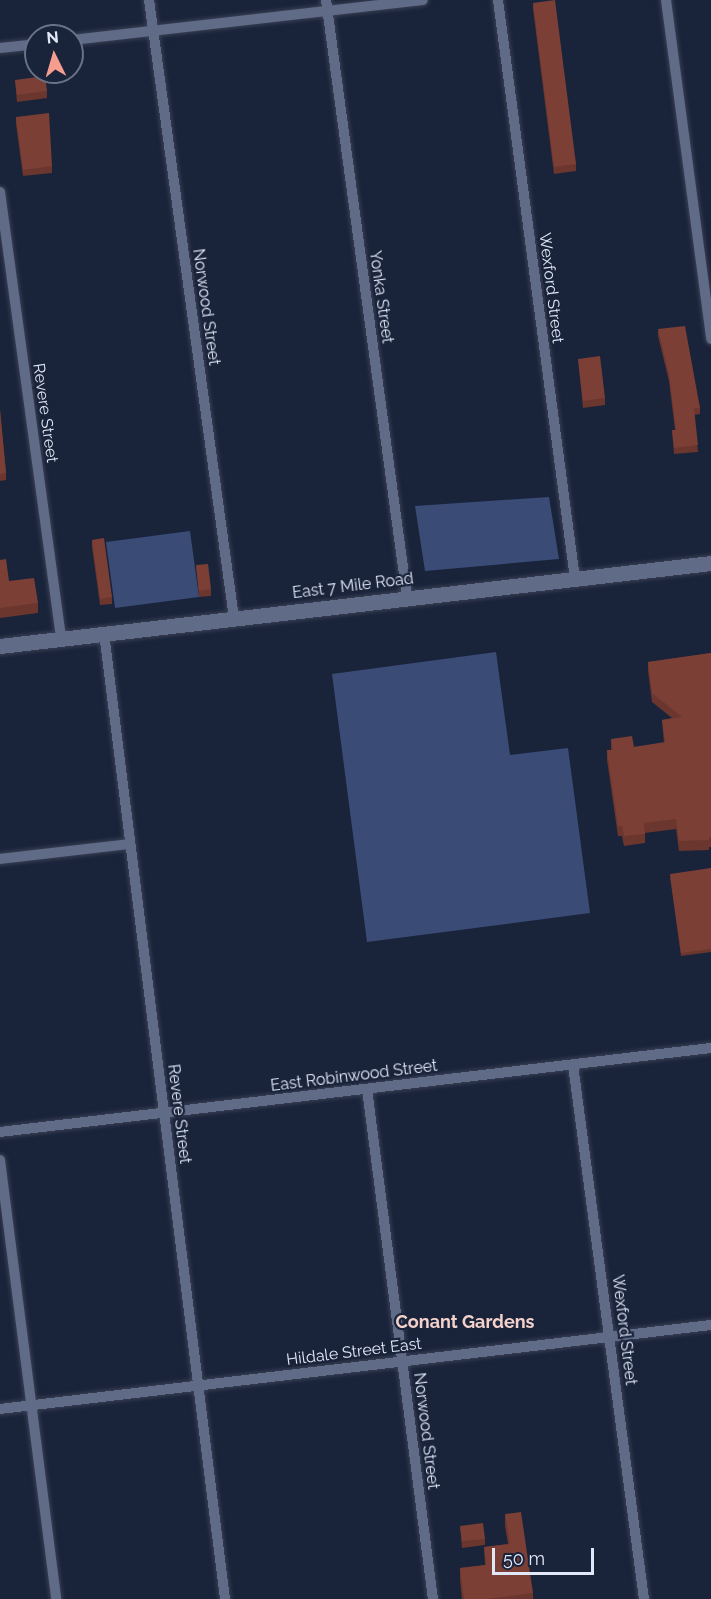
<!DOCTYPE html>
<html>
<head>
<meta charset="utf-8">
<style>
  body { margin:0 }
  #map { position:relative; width:711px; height:1599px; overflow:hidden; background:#19233a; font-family:Raleway,sans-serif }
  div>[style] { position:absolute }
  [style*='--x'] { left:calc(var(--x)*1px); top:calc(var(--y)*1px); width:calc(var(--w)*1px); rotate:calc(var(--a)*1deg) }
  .green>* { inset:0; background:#3a4b75 }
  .roads { filter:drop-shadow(0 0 2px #3a4054) drop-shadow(0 0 2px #3a4054) }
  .street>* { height:10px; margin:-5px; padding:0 5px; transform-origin:5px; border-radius:5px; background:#5f6b87 }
  .secondary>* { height:15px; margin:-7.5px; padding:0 7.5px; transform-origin:7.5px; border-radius:7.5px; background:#5f6b87 }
  .wall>* { inset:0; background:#6a362e }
  .building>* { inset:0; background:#7b3f36 }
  span { translate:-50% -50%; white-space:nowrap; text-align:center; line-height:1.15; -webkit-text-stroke:4.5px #19233a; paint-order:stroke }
  .street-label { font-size:16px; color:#e0e7f7 }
  .neighbourhood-label { font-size:18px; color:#f4d1cb; font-weight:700 }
  .north { position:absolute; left:24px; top:24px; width:60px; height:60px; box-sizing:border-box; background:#19233a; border:2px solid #697186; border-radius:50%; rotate:355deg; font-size:16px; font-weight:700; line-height:24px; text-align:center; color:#e0e7f7 }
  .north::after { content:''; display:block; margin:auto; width:21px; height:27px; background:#f59d8e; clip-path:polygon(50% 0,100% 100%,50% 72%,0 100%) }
  .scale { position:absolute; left:492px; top:1548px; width:102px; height:27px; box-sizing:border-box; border:3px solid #e0e7f7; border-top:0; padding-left:8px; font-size:18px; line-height:21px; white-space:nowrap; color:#e0e7f7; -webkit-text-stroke:4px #19233a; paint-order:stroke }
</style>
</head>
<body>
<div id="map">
  <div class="green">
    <i style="clip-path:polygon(549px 497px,559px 559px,425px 571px,415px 506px)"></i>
    <i style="clip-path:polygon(190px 531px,199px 597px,115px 608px,106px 542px)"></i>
    <i style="clip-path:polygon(496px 652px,510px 755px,568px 748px,590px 913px,367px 942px,332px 674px)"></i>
  </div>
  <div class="roads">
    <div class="street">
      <i style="--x:149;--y:0;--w:624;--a:82.17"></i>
      <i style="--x:326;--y:0;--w:602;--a:82.27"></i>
      <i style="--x:498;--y:0;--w:584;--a:82.42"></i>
      <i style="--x:666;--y:0;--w:342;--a:82.4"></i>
      <i style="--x:72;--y:40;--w:353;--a:-6.5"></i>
      <i style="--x:0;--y:48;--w:36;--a:-6"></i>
      <i style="--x:0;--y:192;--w:450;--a:82.2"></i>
      <i style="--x:104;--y:633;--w:974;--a:82.86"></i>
      <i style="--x:0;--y:859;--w:131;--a:-6.6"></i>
      <i style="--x:573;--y:1065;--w:539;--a:82.43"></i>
      <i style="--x:367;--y:1089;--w:514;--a:82.63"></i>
      <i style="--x:0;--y:1132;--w:716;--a:-6.74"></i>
      <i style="--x:0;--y:1160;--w:443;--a:82.7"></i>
      <i style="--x:0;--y:1409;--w:716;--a:-6.74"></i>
    </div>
    <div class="secondary">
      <i style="--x:0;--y:646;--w:716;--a:-6.66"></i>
    </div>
  </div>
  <div class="wall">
    <i style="clip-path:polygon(533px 3px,576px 164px,576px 171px,554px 174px,533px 9px)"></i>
    <i style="clip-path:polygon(15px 80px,47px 91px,47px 98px,17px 102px)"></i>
    <i style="clip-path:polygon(16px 117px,52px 166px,52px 173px,23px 176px,16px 124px)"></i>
    <i style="clip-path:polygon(658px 329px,700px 408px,700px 414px,694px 415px,698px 452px,674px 454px,672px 430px,675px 430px,669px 381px,658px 336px)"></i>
    <i style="clip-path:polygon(578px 359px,605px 398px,605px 405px,583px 408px)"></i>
    <i style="clip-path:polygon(0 410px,6px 473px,6px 480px,0 481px)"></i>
    <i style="clip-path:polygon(92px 540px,112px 597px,112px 604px,100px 605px,92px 547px)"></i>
    <i style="clip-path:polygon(0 560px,9px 581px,38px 603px,38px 613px,0 618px)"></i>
    <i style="clip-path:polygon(196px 565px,211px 589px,211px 596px,199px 597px)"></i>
    <i style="clip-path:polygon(711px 653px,711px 847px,709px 847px,709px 850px,679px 851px,676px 829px,645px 833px,645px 843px,624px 846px,622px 836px,618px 836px,607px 760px,607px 750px,611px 750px,611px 739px,634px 747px,664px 743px,662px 720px,672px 718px,652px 702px,648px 671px,648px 662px)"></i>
    <i style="clip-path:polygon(711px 868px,711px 952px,681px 956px,670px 877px)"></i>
    <i style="clip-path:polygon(505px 1514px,533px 1593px,533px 1599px,462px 1599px,460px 1580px,460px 1568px,485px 1565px,484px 1547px,508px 1544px,505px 1526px)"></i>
    <i style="clip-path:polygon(460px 1526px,485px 1539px,485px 1545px,462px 1548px)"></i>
  </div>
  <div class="building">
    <i style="clip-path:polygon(555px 0,576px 164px,554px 167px,533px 3px)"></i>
    <i style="clip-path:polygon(45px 76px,47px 91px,17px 95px,15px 80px)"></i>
    <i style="clip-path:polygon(49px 113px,52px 166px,23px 170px,16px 117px)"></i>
    <i style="clip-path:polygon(685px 326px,700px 408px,694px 408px,698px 445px,674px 448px,672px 430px,676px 430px,669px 374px,658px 329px)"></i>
    <i style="clip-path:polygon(600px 356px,605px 398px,583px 401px,578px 359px)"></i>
    <i style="clip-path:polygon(0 410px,6px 473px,0 474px)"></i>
    <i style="clip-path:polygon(104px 538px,112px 597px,100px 599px,92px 540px)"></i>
    <i style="clip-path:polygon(6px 559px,9px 581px,34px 578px,38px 603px,0 608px,0 560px)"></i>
    <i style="clip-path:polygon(208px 564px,211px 589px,199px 591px,196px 565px)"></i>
    <i style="clip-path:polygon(711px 653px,711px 837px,709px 837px,709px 840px,679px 841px,676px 819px,644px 823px,645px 834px,624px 836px,622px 826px,618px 826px,607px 750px,613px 750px,611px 739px,632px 736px,634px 747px,665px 742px,662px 720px,682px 717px,652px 693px,648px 662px)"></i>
    <i style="clip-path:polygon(711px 868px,711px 949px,681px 953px,670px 874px)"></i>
    <i style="clip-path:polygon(521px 1512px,533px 1593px,486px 1599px,464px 1599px,460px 1568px,486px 1565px,484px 1547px,510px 1544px,505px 1514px)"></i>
    <i style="clip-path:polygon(483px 1523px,485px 1539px,462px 1541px,460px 1526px)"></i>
  </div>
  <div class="street-label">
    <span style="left:551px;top:288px;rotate:83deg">Wexford Street</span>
    <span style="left:381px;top:297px;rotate:82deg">Yonka Street</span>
    <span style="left:206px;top:307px;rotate:82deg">Norwood Street</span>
    <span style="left:45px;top:413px;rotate:82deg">Revere Street</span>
    <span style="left:353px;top:586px;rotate:-7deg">East 7 Mile Road</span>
    <span style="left:354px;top:1076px;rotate:-7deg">East Robinwood Street</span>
    <span style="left:179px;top:1114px;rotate:83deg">Revere Street</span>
    <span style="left:624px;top:1330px;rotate:83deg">Wexford Street</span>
    <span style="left:354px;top:1352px;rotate:-7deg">Hildale Street East</span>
    <span style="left:426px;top:1431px;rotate:83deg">Norwood Street</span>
  </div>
  <div class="neighbourhood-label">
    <span style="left:465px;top:1322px">Conant Gardens</span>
  </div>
  <div class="north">N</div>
  <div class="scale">50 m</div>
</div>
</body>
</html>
